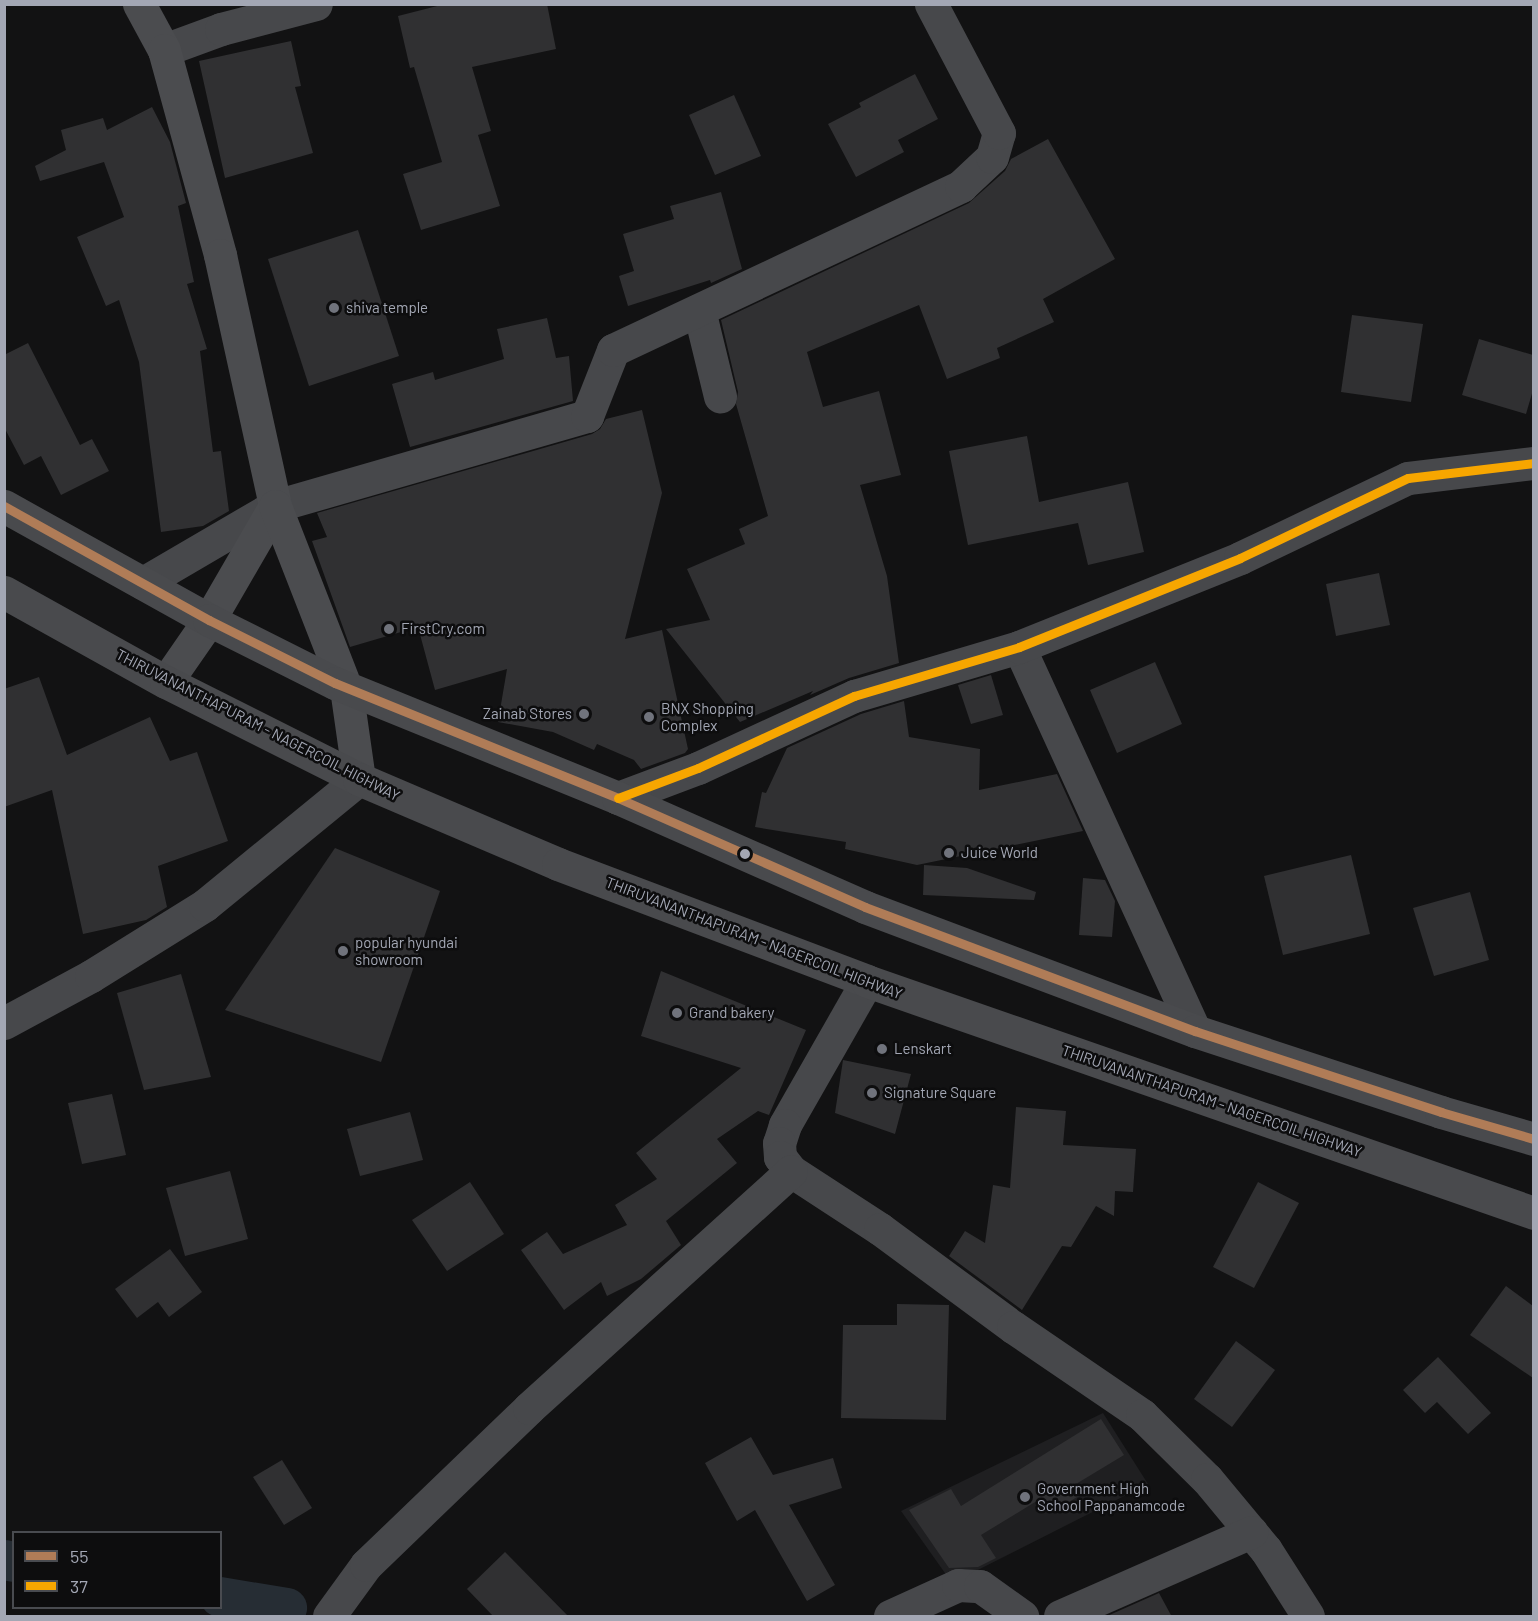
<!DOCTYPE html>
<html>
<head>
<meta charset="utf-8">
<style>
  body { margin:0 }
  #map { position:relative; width:1538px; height:1621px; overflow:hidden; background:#121213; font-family:Barlow,sans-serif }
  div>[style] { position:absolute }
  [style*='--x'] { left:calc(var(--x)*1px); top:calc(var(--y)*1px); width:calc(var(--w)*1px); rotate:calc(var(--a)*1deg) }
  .built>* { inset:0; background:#1f1f21 }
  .canal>* { height:40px; margin:-20px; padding:0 20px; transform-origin:20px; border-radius:20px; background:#262d34 }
  .building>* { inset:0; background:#303032 }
  .street>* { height:33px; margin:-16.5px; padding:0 16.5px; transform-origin:16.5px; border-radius:16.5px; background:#47484b }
  .secondary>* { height:33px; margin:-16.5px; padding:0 16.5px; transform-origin:16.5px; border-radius:16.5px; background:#4b4c4f }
  .primary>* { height:33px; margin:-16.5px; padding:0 16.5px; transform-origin:16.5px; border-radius:16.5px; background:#494a4d }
  .bus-1>* { height:9px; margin:-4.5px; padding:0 4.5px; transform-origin:4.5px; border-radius:4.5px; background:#b07c57 }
  .bus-2>* { height:9px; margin:-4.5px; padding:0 4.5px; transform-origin:4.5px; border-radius:4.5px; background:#f7a600 }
  .dots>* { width:16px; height:16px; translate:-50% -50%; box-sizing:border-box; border:3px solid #0d0d0e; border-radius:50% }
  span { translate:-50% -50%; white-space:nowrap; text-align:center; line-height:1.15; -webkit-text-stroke:5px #0d0d0e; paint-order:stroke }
  .poi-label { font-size:15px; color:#a3a7b4 }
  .left { translate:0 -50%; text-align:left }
  .right { translate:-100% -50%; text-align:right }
  .street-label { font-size:15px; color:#a3a7b4 }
  .frame { position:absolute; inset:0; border:6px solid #a3a7b4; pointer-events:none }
  .legend { position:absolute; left:12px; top:1531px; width:210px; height:78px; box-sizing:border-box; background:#0d0d0e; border:2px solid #494b50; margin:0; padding:8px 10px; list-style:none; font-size:18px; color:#a3a7b4 }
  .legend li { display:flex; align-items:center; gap:12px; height:30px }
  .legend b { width:30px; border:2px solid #494b50 }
</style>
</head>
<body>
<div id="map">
  <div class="built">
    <i style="clip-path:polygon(1103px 1413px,1148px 1484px,952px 1583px,901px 1511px)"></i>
  </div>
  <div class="canal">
    <i style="--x:4;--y:1560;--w:10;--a:11"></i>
    <i style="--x:220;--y:1597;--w:68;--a:9.3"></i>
  </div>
  <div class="building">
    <i style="clip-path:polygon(445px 4px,547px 4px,556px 49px,472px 67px,491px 131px,478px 135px,500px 206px,421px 230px,403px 174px,442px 162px,414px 67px,410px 68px,398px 16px)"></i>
    <i style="clip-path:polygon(291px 41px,301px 86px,295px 87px,313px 153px,225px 178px,199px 61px)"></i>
    <i style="clip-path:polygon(915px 74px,938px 119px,898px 140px,904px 152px,856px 177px,828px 124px,861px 107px,859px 103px)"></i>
    <i style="clip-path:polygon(734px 95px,761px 156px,715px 175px,689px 115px)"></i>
    <i style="clip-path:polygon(152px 107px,170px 142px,186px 203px,178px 206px,194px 282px,187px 284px,207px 349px,200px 351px,213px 452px,221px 451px,229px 511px,203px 526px,161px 532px,139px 362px,119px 300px,106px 306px,77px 237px,124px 217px,104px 162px,40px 181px,35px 166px,66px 150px,61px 130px,103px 118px,107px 130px)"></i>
    <i style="clip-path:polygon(1048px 139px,1115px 259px,1043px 299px,1054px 322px,997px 348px,1000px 358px,947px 379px,919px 305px,807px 352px,823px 407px,879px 391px,901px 475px,860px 485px,887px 576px,899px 663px,849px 678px,810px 695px,813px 691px,740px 722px,666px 629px,710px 620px,687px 569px,745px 544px,739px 529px,768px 516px,736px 404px,738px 392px,721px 320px,969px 203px,1005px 171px,1011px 159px)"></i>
    <i style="clip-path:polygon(721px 192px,742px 269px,711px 283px,710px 280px,628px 306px,619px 276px,634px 271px,623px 234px,674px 219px,670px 206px)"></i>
    <i style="clip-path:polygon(358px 230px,399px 356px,309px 386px,268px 259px)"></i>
    <i style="clip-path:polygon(1352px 315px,1423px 324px,1411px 402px,1341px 392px)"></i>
    <i style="clip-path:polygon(547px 318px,556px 358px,569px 356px,573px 401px,410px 447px,392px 384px,433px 372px,435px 380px,504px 359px,497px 329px)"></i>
    <i style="clip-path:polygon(1479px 339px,1533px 355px,1533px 390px,1526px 414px,1462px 395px)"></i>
    <i style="clip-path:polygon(28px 343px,80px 445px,92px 439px,109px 471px,61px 495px,41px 456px,24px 465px,4px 427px,4px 355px)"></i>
    <i style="clip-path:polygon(642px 410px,662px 493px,625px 639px,662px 630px,688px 749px,685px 753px,641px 769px,634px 760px,597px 744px,594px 750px,553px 732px,498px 722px,507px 669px,435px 690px,418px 627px,350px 647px,312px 541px,327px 537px,317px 513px,592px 434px,600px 429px,606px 419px)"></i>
    <i style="clip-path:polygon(1027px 436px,1039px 502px,1128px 482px,1144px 552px,1088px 565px,1078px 523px,968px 545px,949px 451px)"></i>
    <i style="clip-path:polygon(1379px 573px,1390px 625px,1336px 636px,1326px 584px)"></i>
    <i style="clip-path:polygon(1155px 662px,1182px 724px,1117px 753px,1090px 690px)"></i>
    <i style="clip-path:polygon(991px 675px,1003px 715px,971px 724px,958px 685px)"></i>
    <i style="clip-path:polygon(39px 677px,67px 755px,150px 717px,170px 761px,197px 752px,228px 841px,158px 866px,167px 907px,146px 920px,83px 934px,52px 790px,4px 807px,4px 689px)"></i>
    <i style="clip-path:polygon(904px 701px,909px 737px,980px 749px,979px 790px,1057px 774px,1083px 831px,917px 865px,845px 849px,846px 842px,755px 827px,762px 792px,766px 793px,787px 748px,861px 714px)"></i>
    <i style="clip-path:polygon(335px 848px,440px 891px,381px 1062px,225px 1010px)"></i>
    <i style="clip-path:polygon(1351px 855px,1370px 934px,1283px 955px,1264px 876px)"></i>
    <i style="clip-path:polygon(924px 865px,967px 868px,1036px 892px,1034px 900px,923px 895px)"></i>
    <i style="clip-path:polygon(1083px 878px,1105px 880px,1115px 901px,1112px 937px,1079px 935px)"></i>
    <i style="clip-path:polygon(1470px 892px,1489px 960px,1434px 976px,1413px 908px)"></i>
    <i style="clip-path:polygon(661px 971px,806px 1030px,769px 1115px,758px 1111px,717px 1139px,737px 1163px,666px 1221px,681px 1245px,641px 1279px,607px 1296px,601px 1282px,564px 1310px,521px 1250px,547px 1232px,563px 1254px,627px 1225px,615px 1205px,657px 1179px,636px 1153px,741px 1068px,641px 1036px)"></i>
    <i style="clip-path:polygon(181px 974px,211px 1077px,144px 1090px,117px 993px)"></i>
    <i style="clip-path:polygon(843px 1060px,911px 1074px,895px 1134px,835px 1113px)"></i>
    <i style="clip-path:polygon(112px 1094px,126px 1155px,82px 1164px,68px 1103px)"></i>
    <i style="clip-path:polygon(1016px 1107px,1066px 1111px,1063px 1145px,1136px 1149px,1133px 1192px,1115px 1191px,1114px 1216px,1096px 1206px,1071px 1247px,1062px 1246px,1022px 1310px,949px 1256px,965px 1231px,985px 1243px,993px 1185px,1010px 1188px)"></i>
    <i style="clip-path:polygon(410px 1112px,423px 1160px,360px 1176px,347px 1129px)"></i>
    <i style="clip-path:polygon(230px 1171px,248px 1239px,185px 1256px,166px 1188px)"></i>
    <i style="clip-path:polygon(470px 1182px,504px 1234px,447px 1271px,412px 1220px)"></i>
    <i style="clip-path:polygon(1258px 1182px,1299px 1203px,1254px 1288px,1213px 1267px)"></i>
    <i style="clip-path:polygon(170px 1249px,202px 1292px,169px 1317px,158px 1302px,137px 1318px,115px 1289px)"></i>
    <i style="clip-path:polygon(1506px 1286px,1533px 1306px,1533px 1378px,1470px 1335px)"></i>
    <i style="clip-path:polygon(897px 1304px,949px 1305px,946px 1420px,841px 1418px,843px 1325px,897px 1325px)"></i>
    <i style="clip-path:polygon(1236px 1341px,1275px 1370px,1232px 1427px,1194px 1399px)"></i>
    <i style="clip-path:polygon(1438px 1357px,1491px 1413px,1468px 1434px,1437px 1402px,1425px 1413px,1403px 1390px)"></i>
    <i style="clip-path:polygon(1101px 1419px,1124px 1455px,1076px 1484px,1082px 1494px,1054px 1511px,1040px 1499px,981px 1535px,996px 1558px,978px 1567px,949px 1568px,909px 1510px,951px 1489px,961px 1506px)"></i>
    <i style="clip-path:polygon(751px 1437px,773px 1475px,833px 1458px,842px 1488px,789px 1505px,835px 1585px,807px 1601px,755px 1510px,737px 1521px,705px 1463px)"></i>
    <i style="clip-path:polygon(282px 1460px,312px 1508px,284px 1525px,253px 1477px)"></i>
    <i style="clip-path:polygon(505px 1552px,569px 1617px,494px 1617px,467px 1589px)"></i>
    <i style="clip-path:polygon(1159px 1593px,1172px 1617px,1105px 1617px)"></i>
  </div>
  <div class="street">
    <i style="--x:164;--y:50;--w:61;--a:-20.2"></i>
    <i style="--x:221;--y:29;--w:98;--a:-14.7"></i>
    <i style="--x:699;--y:310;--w:89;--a:76.3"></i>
    <i style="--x:143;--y:583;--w:153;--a:-30.3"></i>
    <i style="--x:275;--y:506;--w:325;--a:-16.1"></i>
    <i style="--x:587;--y:416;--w:71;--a:-68.5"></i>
    <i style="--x:613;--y:350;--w:385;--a:-25.2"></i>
    <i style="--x:961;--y:186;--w:42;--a:-43.1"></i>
    <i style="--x:992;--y:157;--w:25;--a:-74"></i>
    <i style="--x:999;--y:133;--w:146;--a:-117.8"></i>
    <i style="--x:1019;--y:647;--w:422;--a:65.4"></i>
    <i style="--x:618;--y:798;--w:85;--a:-20.6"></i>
    <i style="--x:698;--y:768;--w:172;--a:-24.8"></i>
    <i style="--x:854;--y:696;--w:172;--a:-16.5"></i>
    <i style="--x:1019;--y:647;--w:238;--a:-21.9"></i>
    <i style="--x:1240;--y:558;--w:186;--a:-25.5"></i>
    <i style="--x:1408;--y:478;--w:127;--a:-6.8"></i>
    <i style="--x:867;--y:981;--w:166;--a:119.7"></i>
    <i style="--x:785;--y:1125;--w:19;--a:108"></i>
    <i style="--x:779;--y:1143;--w:14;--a:86"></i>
    <i style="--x:780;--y:1157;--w:18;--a:52"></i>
    <i style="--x:791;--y:1171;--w:106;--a:33.1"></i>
    <i style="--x:880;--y:1229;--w:165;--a:36.4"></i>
    <i style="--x:1013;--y:1327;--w:156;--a:34.3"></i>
    <i style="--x:1142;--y:1415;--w:91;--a:44.6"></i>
    <i style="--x:1207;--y:1479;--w:92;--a:50.3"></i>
    <i style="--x:1266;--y:1550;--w:78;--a:57.5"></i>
    <i style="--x:4;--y:1023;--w:99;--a:-28.4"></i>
    <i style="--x:91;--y:976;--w:134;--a:-31.9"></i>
    <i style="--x:205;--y:905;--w:199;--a:-39.3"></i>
    <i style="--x:329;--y:1616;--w:63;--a:-54"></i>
    <i style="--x:366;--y:1565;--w:226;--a:-43.9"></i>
    <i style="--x:529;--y:1408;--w:353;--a:-42.1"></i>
    <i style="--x:890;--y:1616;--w:75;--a:-24.5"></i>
    <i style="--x:958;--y:1585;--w:22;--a:3"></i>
    <i style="--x:980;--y:1586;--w:52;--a:35.5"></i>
    <i style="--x:1060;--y:1616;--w:209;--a:-23.7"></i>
  </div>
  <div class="secondary">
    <i style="--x:139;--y:4;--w:52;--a:61.5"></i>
    <i style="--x:164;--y:50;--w:213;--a:74.7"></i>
    <i style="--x:220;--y:255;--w:257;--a:77.6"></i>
    <i style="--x:275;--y:506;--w:132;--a:120.1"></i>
    <i style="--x:209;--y:620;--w:75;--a:124.7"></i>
    <i style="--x:275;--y:506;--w:195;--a:68.7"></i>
    <i style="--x:346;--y:688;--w:92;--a:81.9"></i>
  </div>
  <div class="primary">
    <i style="--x:4;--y:506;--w:235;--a:29.1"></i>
    <i style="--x:209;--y:620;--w:141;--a:26.6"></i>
    <i style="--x:335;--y:683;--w:305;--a:22.1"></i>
    <i style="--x:618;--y:798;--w:270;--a:23.8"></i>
    <i style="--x:865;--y:907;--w:353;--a:20.6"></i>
    <i style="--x:1195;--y:1031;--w:259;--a:18.2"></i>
    <i style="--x:1441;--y:1112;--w:97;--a:16.2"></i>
    <i style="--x:4;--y:592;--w:185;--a:29.1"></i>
    <i style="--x:166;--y:682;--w:216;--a:26.7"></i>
    <i style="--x:359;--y:779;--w:216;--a:23.1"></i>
    <i style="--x:558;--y:864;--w:330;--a:20.7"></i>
    <i style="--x:867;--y:981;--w:706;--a:19.18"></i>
  </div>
  <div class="bus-1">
    <i style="--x:4;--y:506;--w:235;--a:29.1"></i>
    <i style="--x:209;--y:620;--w:141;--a:26.6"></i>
    <i style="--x:335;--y:683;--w:305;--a:22.1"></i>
    <i style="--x:618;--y:798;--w:270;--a:23.8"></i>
    <i style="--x:865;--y:907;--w:353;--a:20.6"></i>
    <i style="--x:1195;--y:1031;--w:259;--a:18.2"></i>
    <i style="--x:1441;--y:1112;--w:97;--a:16.2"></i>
  </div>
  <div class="bus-2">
    <i style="--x:618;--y:798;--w:85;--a:-20.6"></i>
    <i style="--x:698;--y:768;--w:172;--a:-24.8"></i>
    <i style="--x:854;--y:696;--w:172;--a:-16.5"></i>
    <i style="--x:1019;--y:647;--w:238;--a:-21.9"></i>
    <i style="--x:1240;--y:558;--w:186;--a:-25.5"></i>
    <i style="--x:1408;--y:478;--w:127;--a:-6.8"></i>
  </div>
  <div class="dots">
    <i style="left:334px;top:308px;background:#70737c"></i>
    <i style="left:389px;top:629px;background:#70737c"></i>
    <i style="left:584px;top:714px;background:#70737c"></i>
    <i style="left:649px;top:717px;background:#70737c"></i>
    <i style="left:949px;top:853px;background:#70737c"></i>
    <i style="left:745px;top:854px;background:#a3a7b4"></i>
    <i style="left:343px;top:951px;background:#70737c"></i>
    <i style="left:677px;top:1013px;background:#70737c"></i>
    <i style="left:882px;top:1049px;background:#70737c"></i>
    <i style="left:872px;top:1093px;background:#70737c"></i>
    <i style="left:1025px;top:1497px;background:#70737c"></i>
  </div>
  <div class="poi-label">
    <span class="left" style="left:346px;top:308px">shiva temple</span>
    <span class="left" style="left:401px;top:629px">FirstCry.com</span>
    <span class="left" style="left:661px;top:717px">BNX Shopping<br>Complex</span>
    <span class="right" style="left:572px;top:714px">Zainab Stores</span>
    <span class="left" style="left:961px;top:853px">Juice World</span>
    <span class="left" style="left:355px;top:951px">popular hyundai<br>showroom</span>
    <span class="left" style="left:689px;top:1013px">Grand bakery</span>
    <span class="left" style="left:894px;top:1049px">Lenskart</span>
    <span class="left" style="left:884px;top:1093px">Signature Square</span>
    <span class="left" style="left:1037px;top:1497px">Government High<br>School Pappanamcode</span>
  </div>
  <div class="street-label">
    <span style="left:258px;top:725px;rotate:27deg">THIRUVANANTHAPURAM - NAGERCOIL HIGHWAY</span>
    <span style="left:754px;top:938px;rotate:21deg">THIRUVANANTHAPURAM - NAGERCOIL HIGHWAY</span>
    <span style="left:1212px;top:1101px;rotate:19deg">THIRUVANANTHAPURAM - NAGERCOIL HIGHWAY</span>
  </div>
  <div class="frame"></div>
  <ul class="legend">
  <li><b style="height:8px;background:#b07c57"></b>55</li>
  <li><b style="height:8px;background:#f7a600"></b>37</li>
  </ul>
</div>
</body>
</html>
